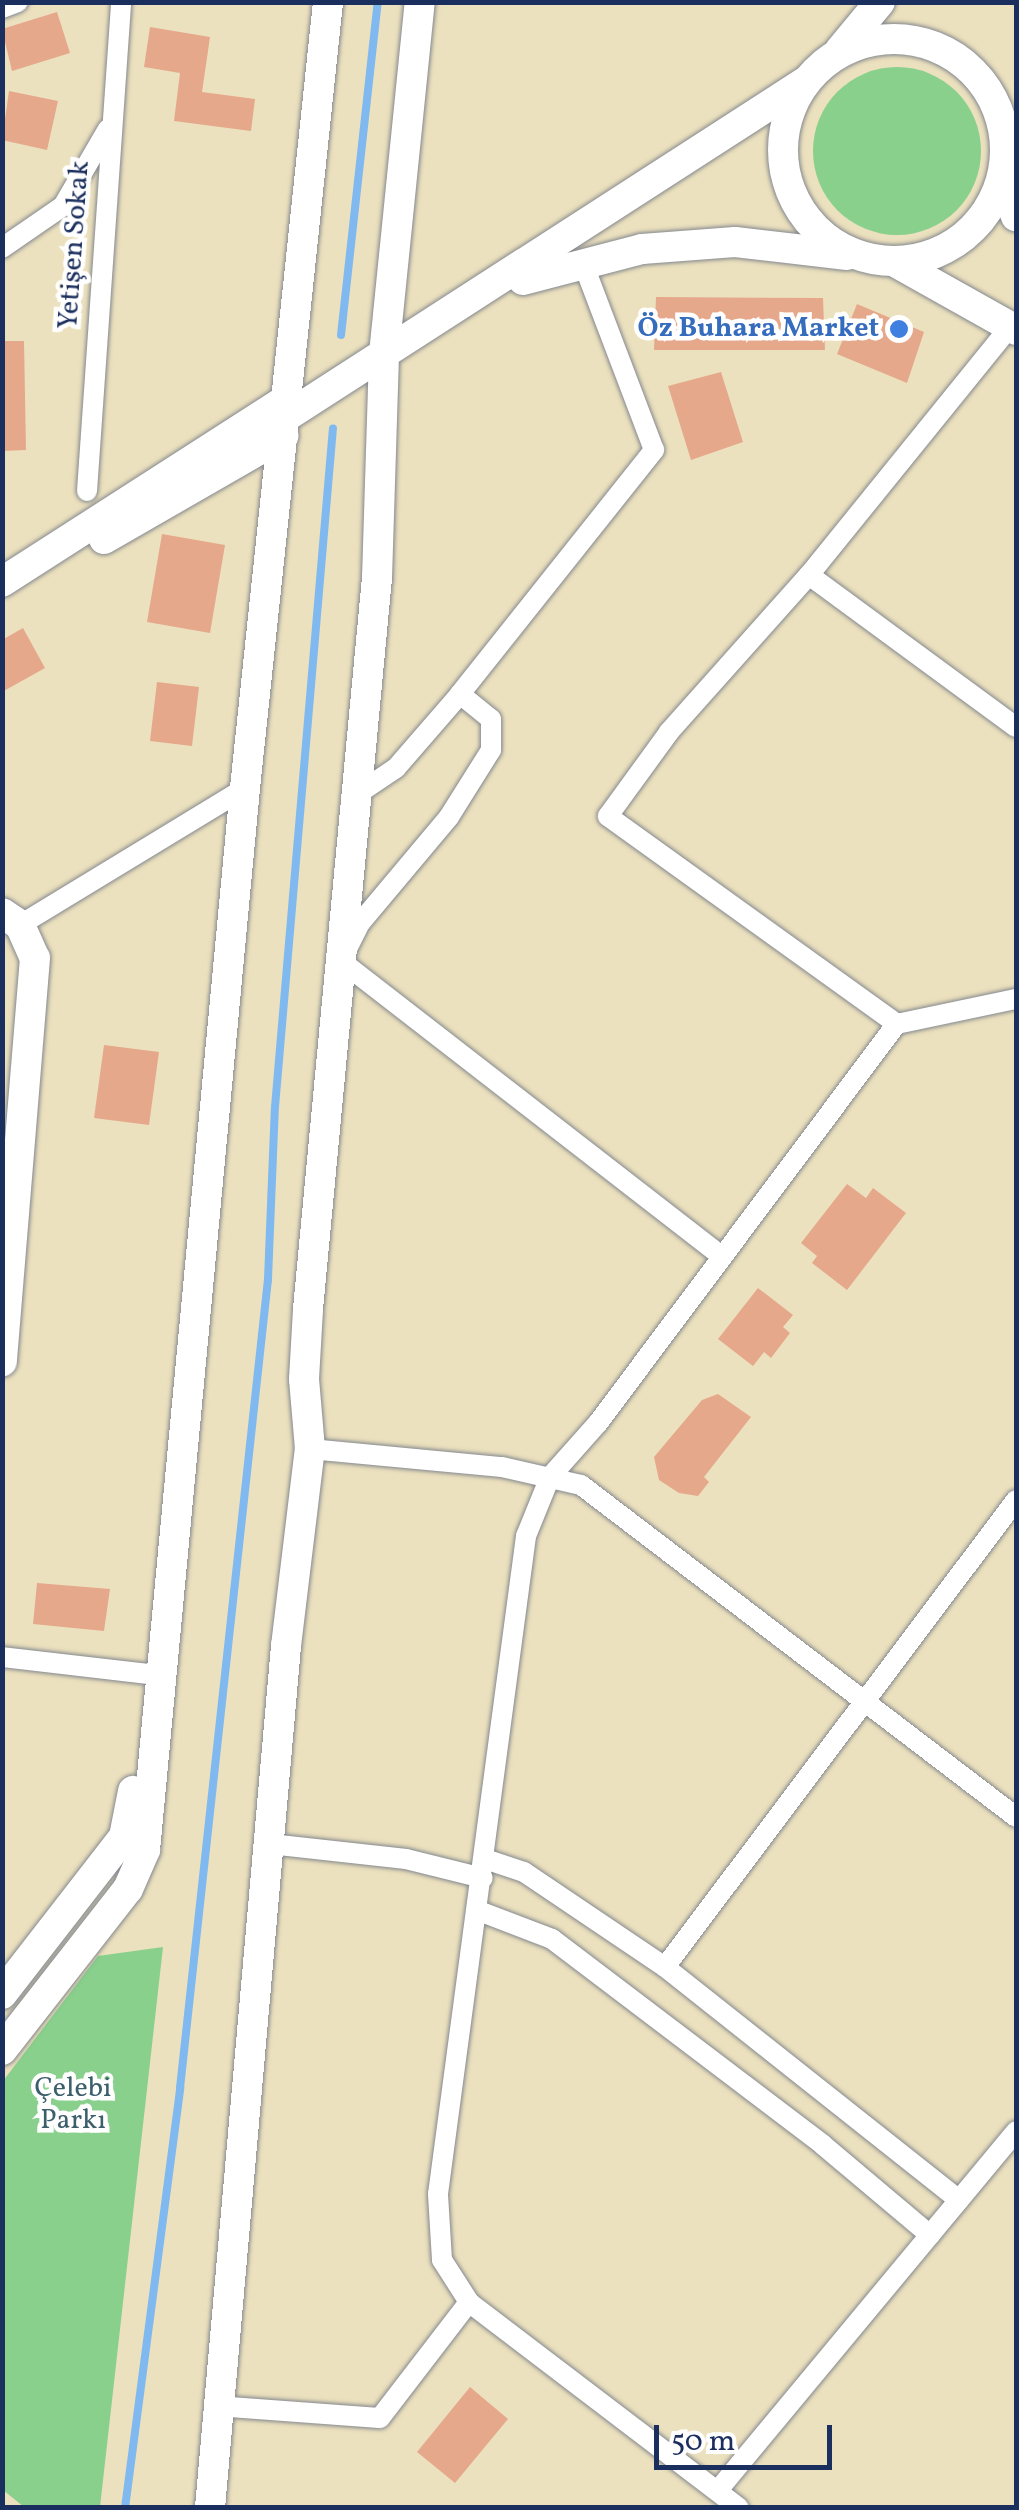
<!DOCTYPE html>
<html>
<head>
<meta charset="utf-8">
<style>
  body { margin:0 }
  #map { position:relative; width:1019px; height:2510px; overflow:hidden; background:#ece1be; font-family:Vollkorn,serif }
  div>[style] { position:absolute }
  [style*='--x'] { left:calc(var(--x)*1px); top:calc(var(--y)*1px); width:calc(var(--w)*1px); rotate:calc(var(--a)*1deg) }
  .green>* { inset:0; background:#88d08c }
  .round { border-radius:50% }
  .stream>* { height:8px; margin:-4px; padding:0 4px; transform-origin:4px; border-radius:4px; background:#7fb9f0 }
  .building>* { inset:0; background:#e5a88b }
  .roads { filter:drop-shadow(0 0 2px #84888e) drop-shadow(0 0 2px #84888e) }
  .street>* { height:20px; margin:-10px; padding:0 10px; transform-origin:10px; border-radius:10px; background:#fff }
  .secondary>* { height:30px; margin:-15px; padding:0 15px; transform-origin:15px; border-radius:15px; background:#fff }
  .secondary>.ring { margin:-15px; padding:0; box-sizing:content-box; background:none; border:30px solid #fff; border-radius:50% }
  .dots>* { width:28px; height:28px; translate:-50% -50%; box-sizing:border-box; border:5px solid #fff; border-radius:50% }
  span { translate:-50% -50%; white-space:nowrap; text-align:center; line-height:1.15; -webkit-text-stroke:9px #fff; paint-order:stroke }
  .street-label { font-size:28px; color:#1b2f5e }
  .shop-label { font-size:28px; color:#366cbe; font-weight:700 }
  .right { translate:-100% -50%; text-align:right }
  .park-label { font-size:28px; color:#3c5f6c }
  .frame { position:absolute; inset:0; border:5px solid #1b2f5e; pointer-events:none }
  .scale { position:absolute; left:654px; top:2425px; width:178px; height:45px; box-sizing:border-box; border:5px solid #1b2f5e; border-top:0; padding-left:12px; font-size:30px; line-height:35px; white-space:nowrap; color:#1b2f5e; -webkit-text-stroke:8px #fff; paint-order:stroke }
</style>
</head>
<body>
<div id="map">
  <div class="green">
    <i class="round" style="left:813px;top:67px;width:168px;height:168px"></i>
    <i style="clip-path:polygon(163px 1947px,100px 2507px,24px 2507px,3px 2490px,3px 2081px,98px 1956px)"></i>
  </div>
  <div class="stream">
    <i style="--x:341;--y:335;--w:335;--a:-83.7"></i>
    <i style="--x:125;--y:2508;--w:424;--a:-82.5"></i>
    <i style="--x:180;--y:2088;--w:814;--a:-83.79"></i>
    <i style="--x:268;--y:1279;--w:172;--a:-87.7"></i>
    <i style="--x:275;--y:1107;--w:681;--a:-85.12"></i>
  </div>
  <div class="building">
    <i style="clip-path:polygon(57px 12px,70px 53px,12px 71px,2px 29px)"></i>
    <i style="clip-path:polygon(150px 27px,210px 37px,202px 92px,255px 99px,251px 131px,174px 121px,180px 73px,144px 67px)"></i>
    <i style="clip-path:polygon(9px 91px,58px 101px,47px 150px,2px 140px)"></i>
    <i style="clip-path:polygon(656px 297px,823px 298px,825px 350px,654px 350px)"></i>
    <i style="clip-path:polygon(857px 304px,924px 332px,907px 383px,837px 354px)"></i>
    <i style="clip-path:polygon(2px 341px,24px 341px,26px 450px,2px 451px)"></i>
    <i style="clip-path:polygon(721px 372px,743px 442px,691px 460px,668px 386px)"></i>
    <i style="clip-path:polygon(162px 534px,225px 545px,210px 633px,147px 622px)"></i>
    <i style="clip-path:polygon(23px 628px,45px 668px,2px 692px,2px 640px)"></i>
    <i style="clip-path:polygon(157px 682px,199px 687px,192px 746px,150px 741px)"></i>
    <i style="clip-path:polygon(104px 1045px,159px 1052px,149px 1125px,94px 1118px)"></i>
    <i style="clip-path:polygon(847px 1184px,866px 1198px,873px 1188px,906px 1213px,847px 1290px,812px 1263px,817px 1256px,801px 1243px)"></i>
    <i style="clip-path:polygon(758px 1288px,793px 1315px,783px 1327px,790px 1333px,771px 1358px,764px 1352px,753px 1366px,718px 1339px)"></i>
    <i style="clip-path:polygon(718px 1394px,751px 1417px,704px 1477px,709px 1482px,698px 1496px,679px 1493px,659px 1480px,654px 1457px,702px 1400px)"></i>
    <i style="clip-path:polygon(37px 1583px,110px 1589px,104px 1631px,33px 1624px)"></i>
    <i style="clip-path:polygon(470px 2387px,508px 2419px,455px 2483px,417px 2452px)"></i>
  </div>
  <div class="roads">
    <div class="street">
      <i style="--x:2;--y:8;--w:17;--a:-21"></i>
      <i style="--x:2;--y:248;--w:74;--a:-34.5"></i>
      <i style="--x:63;--y:206;--w:89;--a:-59.7"></i>
      <i style="--x:87;--y:491;--w:490;--a:-86"></i>
      <i style="--x:809;--y:575;--w:257;--a:36.3"></i>
      <i style="--x:460;--y:694;--w:40;--a:39"></i>
      <i style="--x:491;--y:719;--w:31;--a:90"></i>
      <i style="--x:491;--y:750;--w:79;--a:122.1"></i>
      <i style="--x:449;--y:817;--w:138;--a:130"></i>
      <i style="--x:360;--y:923;--w:42;--a:116.6"></i>
      <i style="--x:341;--y:961;--w:481;--a:37.8"></i>
      <i style="--x:356;--y:795;--w:48;--a:-34"></i>
      <i style="--x:396;--y:768;--w:98;--a:-49.1"></i>
      <i style="--x:460;--y:694;--w:312;--a:-51.5"></i>
      <i style="--x:654;--y:450;--w:200;--a:-110.8"></i>
      <i style="--x:20;--y:925;--w:263;--a:-31.3"></i>
      <i style="--x:897;--y:1024;--w:356;--a:-144.3"></i>
      <i style="--x:608;--y:816;--w:104;--a:-54"></i>
      <i style="--x:669;--y:732;--w:210;--a:-48.3"></i>
      <i style="--x:809;--y:575;--w:319;--a:-51"></i>
      <i style="--x:310;--y:1449;--w:193;--a:5.4"></i>
      <i style="--x:502;--y:1467;--w:81;--a:12.8"></i>
      <i style="--x:581;--y:1485;--w:547;--a:37.35"></i>
      <i style="--x:2;--y:1657;--w:157;--a:6.6"></i>
      <i style="--x:270;--y:1844;--w:137;--a:6.3"></i>
      <i style="--x:406;--y:1859;--w:79;--a:13.9"></i>
      <i style="--x:485;--y:1859;--w:41;--a:18.4"></i>
      <i style="--x:524;--y:1872;--w:170;--a:34"></i>
      <i style="--x:665;--y:1967;--w:375;--a:38.4"></i>
      <i style="--x:479;--y:1911;--w:78;--a:21"></i>
      <i style="--x:552;--y:1939;--w:340;--a:37.2"></i>
      <i style="--x:823;--y:2145;--w:140;--a:40.1"></i>
      <i style="--x:665;--y:1967;--w:584;--a:-53.07"></i>
      <i style="--x:216;--y:2406;--w:164;--a:4.2"></i>
      <i style="--x:380;--y:2418;--w:146;--a:-52.5"></i>
      <i style="--x:719;--y:2489;--w:465;--a:-50.3"></i>
      <i style="--x:739;--y:2508;--w:340;--a:-142.7"></i>
      <i style="--x:469;--y:2302;--w:50;--a:-122.7"></i>
      <i style="--x:442;--y:2260;--w:66;--a:-93.5"></i>
      <i style="--x:438;--y:2194;--w:664;--a:-82.38"></i>
      <i style="--x:526;--y:1536;--w:64;--a:-67.9"></i>
      <i style="--x:550;--y:1477;--w:72;--a:-48.4"></i>
      <i style="--x:598;--y:1423;--w:499;--a:-53.2"></i>
      <i style="--x:897;--y:1024;--w:122;--a:-11.9"></i>
    </div>
    <div class="secondary">
      <i class="ring" style="left:783px;top:39px;width:192px;height:192px"></i>
      <i style="--x:840;--y:50;--w:62;--a:-50.2"></i>
      <i style="--x:1002;--y:180;--w:39;--a:69"></i>
      <i style="--x:895;--y:262;--w:139;--a:29.3"></i>
      <i style="--x:523;--y:280;--w:123;--a:-14.6"></i>
      <i style="--x:642;--y:249;--w:93;--a:-4.3"></i>
      <i style="--x:735;--y:242;--w:113;--a:6.6"></i>
      <i style="--x:284;--y:418;--w:620;--a:-32.82"></i>
      <i style="--x:104;--y:539;--w:207;--a:-29.9"></i>
      <i style="--x:2;--y:582;--w:339;--a:-32.7"></i>
      <i style="--x:2;--y:913;--w:22;--a:34"></i>
      <i style="--x:20;--y:925;--w:36;--a:66"></i>
      <i style="--x:35;--y:958;--w:405;--a:94.7"></i>
      <i style="--x:2;--y:1994;--w:199;--a:-52.2"></i>
      <i style="--x:124;--y:1837;--w:47;--a:-78.9"></i>
      <i style="--x:2;--y:2050;--w:204;--a:-52"></i>
      <i style="--x:128;--y:1889;--w:43;--a:-66.4"></i>
      <i style="--x:145;--y:1850;--w:1067;--a:-84.62"></i>
      <i style="--x:245;--y:788;--w:790;--a:-83.97"></i>
      <i style="--x:210;--y:2508;--w:865;--a:-84.96"></i>
      <i style="--x:286;--y:1646;--w:198;--a:-83.1"></i>
      <i style="--x:310;--y:1449;--w:70;--a:-94.9"></i>
      <i style="--x:304;--y:1379;--w:70;--a:-86.7"></i>
      <i style="--x:308;--y:1309;--w:734;--a:-84.61"></i>
      <i style="--x:377;--y:578;--w:224;--a:-88.2"></i>
      <i style="--x:384;--y:354;--w:354;--a:-84.2"></i>
    </div>
  </div>
  <div class="dots">
    <i style="left:899px;top:329px;background:#3f7fe0"></i>
  </div>
  <div class="street-label">
    <span style="left:75px;top:245px;rotate:-86deg">Yetişen Sokak</span>
  </div>
  <div class="shop-label">
    <span class="right" style="left:879px;top:329px">Öz Buhara Market</span>
  </div>
  <div class="park-label">
    <span style="left:73px;top:2105px">Çelebi<br>Parkı</span>
  </div>
  <div class="frame"></div>
  <div class="scale">50 m</div>
</div>
</body>
</html>
